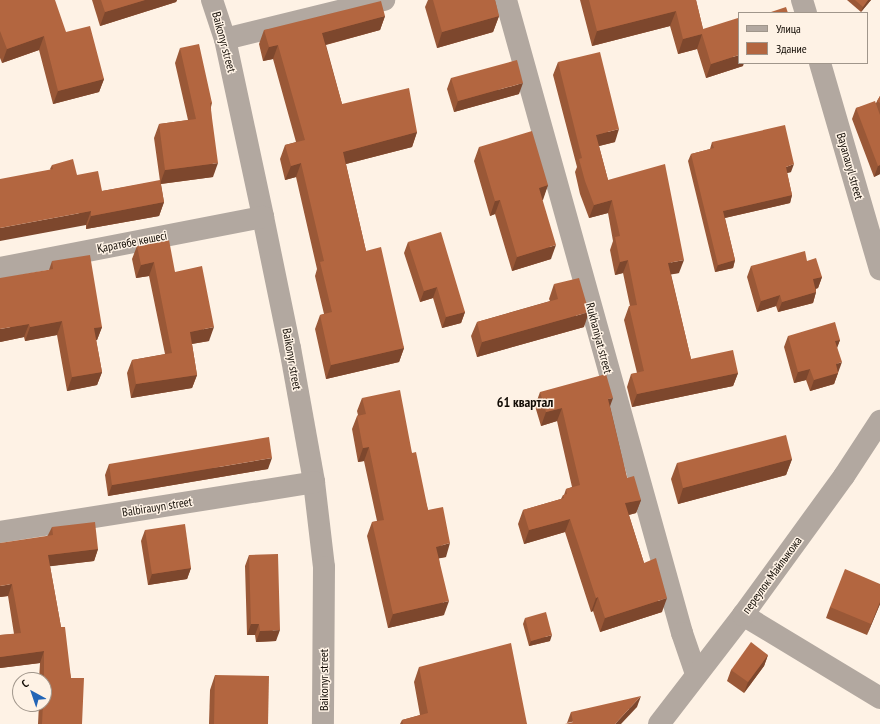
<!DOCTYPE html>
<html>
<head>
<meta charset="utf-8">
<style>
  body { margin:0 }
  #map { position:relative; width:880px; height:724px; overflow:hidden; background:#fef2e5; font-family:"PT Sans Narrow",sans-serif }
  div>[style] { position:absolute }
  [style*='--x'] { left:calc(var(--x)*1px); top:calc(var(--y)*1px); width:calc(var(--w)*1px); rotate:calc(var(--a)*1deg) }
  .minor>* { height:22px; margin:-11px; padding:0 11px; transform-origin:11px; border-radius:11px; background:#b2a8a0 }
  .wall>* { inset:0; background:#9a5837 }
  .shaded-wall>* { inset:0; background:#7d472d }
  .building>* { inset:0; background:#b36640 }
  span { translate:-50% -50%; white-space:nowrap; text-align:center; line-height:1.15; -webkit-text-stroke:3px #fef2e5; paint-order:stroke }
  .street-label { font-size:12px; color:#120c05 }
  .quarter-label { font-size:14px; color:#120c05; font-weight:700 }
  .legend { position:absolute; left:738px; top:12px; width:130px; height:52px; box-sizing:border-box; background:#fef2e5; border:1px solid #a0968b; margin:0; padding:5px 7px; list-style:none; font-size:12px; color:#120c05 }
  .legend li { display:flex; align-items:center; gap:8px; height:20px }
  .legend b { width:20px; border:1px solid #a0968b }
  .north { position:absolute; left:12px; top:672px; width:40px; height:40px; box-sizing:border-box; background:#fef2e5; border:1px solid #a0968b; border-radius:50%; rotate:320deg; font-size:11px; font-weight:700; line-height:16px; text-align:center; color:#120c05 }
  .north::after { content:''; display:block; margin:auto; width:14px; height:18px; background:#2365b6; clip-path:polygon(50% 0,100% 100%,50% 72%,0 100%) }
</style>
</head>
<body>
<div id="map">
  <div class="minor">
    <i style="--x:212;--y:0;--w:41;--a:71.6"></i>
    <i style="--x:225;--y:39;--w:182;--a:77.9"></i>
    <i style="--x:263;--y:217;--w:134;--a:78.4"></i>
    <i style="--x:290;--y:348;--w:136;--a:79.8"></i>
    <i style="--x:314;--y:482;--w:86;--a:83.3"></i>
    <i style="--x:324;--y:567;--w:157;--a:90.4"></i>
    <i style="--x:506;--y:0;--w:657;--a:74.46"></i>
    <i style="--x:682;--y:633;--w:43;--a:71.1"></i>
    <i style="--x:802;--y:0;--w:14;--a:73"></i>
    <i style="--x:225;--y:39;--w:164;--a:-13.8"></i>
    <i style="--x:820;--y:63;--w:215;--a:73.8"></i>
    <i style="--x:0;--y:268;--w:268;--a:-11"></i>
    <i style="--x:0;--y:532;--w:318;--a:-9"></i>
    <i style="--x:743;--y:615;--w:160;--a:31.2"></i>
    <i style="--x:659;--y:724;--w:138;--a:-52.4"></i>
    <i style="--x:743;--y:615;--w:172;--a:-54"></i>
    <i style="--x:844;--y:476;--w:66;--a:-56.8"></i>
  </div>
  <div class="wall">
    <i style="clip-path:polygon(0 0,66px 32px,104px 79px,99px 92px,53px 104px,39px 50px,2px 63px,0 58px)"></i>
    <i style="clip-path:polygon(92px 0,177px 0,176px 2px,100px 26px)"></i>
    <i style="clip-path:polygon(428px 0,495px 0,499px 16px,493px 32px,437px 48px,425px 7px)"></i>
    <i style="clip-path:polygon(580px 0,696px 0,703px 29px,743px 66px,706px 78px,697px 49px,678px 54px,670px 26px,592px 46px)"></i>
    <i style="clip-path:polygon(847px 0,871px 0,861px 12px)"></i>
    <i style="clip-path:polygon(385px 16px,380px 30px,326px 45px,342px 104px,417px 132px,412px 147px,346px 164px,366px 251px,404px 348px,399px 362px,326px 379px,315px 329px,320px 315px,324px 314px,315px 276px,317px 269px,296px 177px,285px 180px,280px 159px,285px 145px,296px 142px,273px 59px,263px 61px,259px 44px,264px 30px)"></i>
    <i style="clip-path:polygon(180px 48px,212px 103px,211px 107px,213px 177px,161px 184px,164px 202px,159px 216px,86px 229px,86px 225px,50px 169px,52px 165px,77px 175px,102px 191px,160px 181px,154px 138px,159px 124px,188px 120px,175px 63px)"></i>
    <i style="clip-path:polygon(558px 62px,615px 142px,599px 146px,608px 180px,679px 273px,671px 274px,691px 359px,738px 373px,733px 386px,632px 407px,627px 387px,631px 374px,637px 373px,624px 320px,629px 306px,630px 306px,623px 273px,615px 275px,610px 250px,613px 241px,608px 213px,589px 218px,580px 194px,575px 172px,577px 167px,553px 75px)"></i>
    <i style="clip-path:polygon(451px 78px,519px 94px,454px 112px,447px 89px)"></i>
    <i style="clip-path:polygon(880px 96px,880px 174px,874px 177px,852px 119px,856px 108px,876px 103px)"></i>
    <i style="clip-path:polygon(712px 142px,791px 172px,787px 173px,792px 195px,790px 203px,725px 218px,735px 260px,733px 268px,715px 272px,688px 161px,691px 154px,710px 149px)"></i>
    <i style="clip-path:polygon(479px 147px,548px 185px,542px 200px,551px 259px,512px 271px,495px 214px,490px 216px,474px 161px)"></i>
    <i style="clip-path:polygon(408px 242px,465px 312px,461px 323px,442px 328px,433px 298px,420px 302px,404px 253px)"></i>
    <i style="clip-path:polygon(137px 246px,175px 272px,209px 341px,192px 344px,197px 375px,192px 388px,131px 398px,127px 373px,132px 360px,165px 354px,149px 276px,136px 278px,132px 259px)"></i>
    <i style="clip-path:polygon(52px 261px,102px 327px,97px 340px,96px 340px,102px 372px,97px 385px,67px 391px,57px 335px,25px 341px,24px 337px,0 342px,49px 270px)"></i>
    <i style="clip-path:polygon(807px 261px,822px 277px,818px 288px,816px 289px,816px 292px,813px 303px,778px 312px,776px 306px,757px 312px,747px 277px,751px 266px)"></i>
    <i style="clip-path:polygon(554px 284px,584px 327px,477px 357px,471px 336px,477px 322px,550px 301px,549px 299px)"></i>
    <i style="clip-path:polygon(788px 336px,840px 340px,837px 347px,838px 373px,834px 384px,810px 391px,806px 380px,794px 383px,784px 347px)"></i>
    <i style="clip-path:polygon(540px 392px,610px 406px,627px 478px,641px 500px,636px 513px,629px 515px,644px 563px,662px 612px,600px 632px,593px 611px,591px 612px,565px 532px,524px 544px,518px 524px,523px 510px,561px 499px,563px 495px,564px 495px,566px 489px,572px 487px,557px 421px,541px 426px,535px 406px)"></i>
    <i style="clip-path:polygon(362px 398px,412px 453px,428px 510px,446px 557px,439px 558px,444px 615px,388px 628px,367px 536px,372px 522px,377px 521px,364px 461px,358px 462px,352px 429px,357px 416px,358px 415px,357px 411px)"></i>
    <i style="clip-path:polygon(792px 459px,786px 475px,678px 504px,671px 479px,677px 463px)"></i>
    <i style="clip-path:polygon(109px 464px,268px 469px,108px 496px,105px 475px)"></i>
    <i style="clip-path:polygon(52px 527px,98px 549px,94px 561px,50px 566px,61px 627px,71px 678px,82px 724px,38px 724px,39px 704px,44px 704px,44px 680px,39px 680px,40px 663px,0 668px,0 635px,14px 634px,8px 596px,0 597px,48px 535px)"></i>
    <i style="clip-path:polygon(145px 530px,191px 568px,187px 579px,148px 585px,141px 541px)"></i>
    <i style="clip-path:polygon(249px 555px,276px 641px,256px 642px,255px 635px,247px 635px,245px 566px)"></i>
    <i style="clip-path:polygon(880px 584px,880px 604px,867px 635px,826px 618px,830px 607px)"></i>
    <i style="clip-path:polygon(525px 618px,550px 641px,529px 646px,523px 624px)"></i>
    <i style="clip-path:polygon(768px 655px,764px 666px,744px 693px,727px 681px,731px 670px)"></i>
    <i style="clip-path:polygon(419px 667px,527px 724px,400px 724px,402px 720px,420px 715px,414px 682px)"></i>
    <i style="clip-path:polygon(215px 675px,268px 724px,209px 724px,210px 690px)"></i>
    <i style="clip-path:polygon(637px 707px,567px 723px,571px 712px)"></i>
  </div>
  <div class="shaded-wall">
    <i style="clip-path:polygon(145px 0,177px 0,176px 2px,100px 26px,105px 12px)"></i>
    <i style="clip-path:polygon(868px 0,871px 0,861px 12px,863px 7px)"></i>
    <i style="clip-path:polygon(676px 11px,670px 26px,592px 46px,597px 31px)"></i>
    <i style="clip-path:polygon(385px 16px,380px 30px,317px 47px,322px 33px)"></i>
    <i style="clip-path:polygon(499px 16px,493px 32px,437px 48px,442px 32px)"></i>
    <i style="clip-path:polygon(702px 34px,697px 49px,678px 54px,683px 39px)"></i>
    <i style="clip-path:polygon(44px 36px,39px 50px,2px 63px,7px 49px)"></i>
    <i style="clip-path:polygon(278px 45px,273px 59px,263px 61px,269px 47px)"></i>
    <i style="clip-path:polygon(739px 55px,739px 63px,744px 63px,743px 66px,706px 78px,711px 64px)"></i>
    <i style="clip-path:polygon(104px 79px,99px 92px,53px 104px,58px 91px)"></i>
    <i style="clip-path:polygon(523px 83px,519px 94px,454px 112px,458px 101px)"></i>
    <i style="clip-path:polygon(619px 129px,615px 142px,591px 148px,596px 135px)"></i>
    <i style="clip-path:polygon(417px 132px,412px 147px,338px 166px,343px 152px)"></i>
    <i style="clip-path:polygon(218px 163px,213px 177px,160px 184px,165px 170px)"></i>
    <i style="clip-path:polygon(301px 163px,296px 177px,285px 180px,291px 166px)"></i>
    <i style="clip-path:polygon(794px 164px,791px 172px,783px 174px,786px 167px)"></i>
    <i style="clip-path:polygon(880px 165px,880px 174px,874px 177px,878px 166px)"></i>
    <i style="clip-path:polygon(548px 185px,543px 200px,534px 202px,539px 188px)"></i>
    <i style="clip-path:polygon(792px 195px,790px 203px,720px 219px,723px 211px)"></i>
    <i style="clip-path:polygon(500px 200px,495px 214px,490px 216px,495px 201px)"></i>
    <i style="clip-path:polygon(612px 200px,608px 213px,589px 218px,594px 205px)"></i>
    <i style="clip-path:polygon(164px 202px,159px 216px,86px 229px,91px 216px)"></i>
    <i style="clip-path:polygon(91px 211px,86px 225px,0 241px,0 228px)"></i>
    <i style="clip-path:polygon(556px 245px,551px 259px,512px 271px,517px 257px)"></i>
    <i style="clip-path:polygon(628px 260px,623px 273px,615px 275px,620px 262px)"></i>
    <i style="clip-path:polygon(684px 260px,679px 273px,663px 276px,668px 263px)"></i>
    <i style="clip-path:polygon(735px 260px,733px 268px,715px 272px,718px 265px)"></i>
    <i style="clip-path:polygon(154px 262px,149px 276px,136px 278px,141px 265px)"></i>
    <i style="clip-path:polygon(822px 277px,818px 288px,809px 290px,813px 279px)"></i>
    <i style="clip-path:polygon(437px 287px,433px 298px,420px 302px,424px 291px)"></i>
    <i style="clip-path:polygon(816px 292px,813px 303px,778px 312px,782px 302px)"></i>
    <i style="clip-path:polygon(780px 295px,776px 306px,757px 312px,761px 301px)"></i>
    <i style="clip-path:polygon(465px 312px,461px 323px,442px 328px,446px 317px)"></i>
    <i style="clip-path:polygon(589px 312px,584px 327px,477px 357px,482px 342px)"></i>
    <i style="clip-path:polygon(62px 321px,57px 335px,25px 341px,30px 327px)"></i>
    <i style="clip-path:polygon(29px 324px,24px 337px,0 342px,0 329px)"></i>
    <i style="clip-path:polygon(102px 327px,97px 340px,90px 342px,94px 328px)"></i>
    <i style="clip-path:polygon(214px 327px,209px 341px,185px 345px,190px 332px)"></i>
    <i style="clip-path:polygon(840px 340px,836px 351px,835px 341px)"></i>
    <i style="clip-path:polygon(404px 348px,399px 362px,326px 379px,331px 365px)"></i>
    <i style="clip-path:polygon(842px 362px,834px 384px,810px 391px,814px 380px,836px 364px)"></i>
    <i style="clip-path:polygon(810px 369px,806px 380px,794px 383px,798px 372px)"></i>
    <i style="clip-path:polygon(102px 372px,97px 385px,67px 391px,72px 377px)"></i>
    <i style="clip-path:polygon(738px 373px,733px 386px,632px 407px,637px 394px)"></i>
    <i style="clip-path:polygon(197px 375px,192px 388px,131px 398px,136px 384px)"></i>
    <i style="clip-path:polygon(613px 398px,608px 412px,608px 399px)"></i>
    <i style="clip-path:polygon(562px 408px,557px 421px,541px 426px,546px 412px)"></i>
    <i style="clip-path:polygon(369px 447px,364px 461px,358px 462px,363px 448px)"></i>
    <i style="clip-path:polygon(272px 458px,268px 469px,108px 496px,112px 485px)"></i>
    <i style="clip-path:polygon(792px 459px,786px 475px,678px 504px,683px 488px)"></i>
    <i style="clip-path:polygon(641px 500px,636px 513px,620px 517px,625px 503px)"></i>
    <i style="clip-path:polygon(570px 519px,565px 532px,524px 544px,529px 530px)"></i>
    <i style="clip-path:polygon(450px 543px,446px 557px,431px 560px,436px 547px)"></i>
    <i style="clip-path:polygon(98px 549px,94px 561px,44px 567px,48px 555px)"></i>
    <i style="clip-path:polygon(191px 568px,187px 579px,148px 585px,152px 574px)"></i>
    <i style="clip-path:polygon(12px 584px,8px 596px,0 597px,0 586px)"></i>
    <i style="clip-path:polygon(598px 597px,593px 611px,591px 612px,596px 598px)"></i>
    <i style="clip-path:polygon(667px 598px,662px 612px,600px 632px,605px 618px)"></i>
    <i style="clip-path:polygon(449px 601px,444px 615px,388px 628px,393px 614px)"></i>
    <i style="clip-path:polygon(880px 602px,880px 604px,867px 635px,871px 624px)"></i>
    <i style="clip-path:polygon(251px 624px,259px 624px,255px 635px,247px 635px)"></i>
    <i style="clip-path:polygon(280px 630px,276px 641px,256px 642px,260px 631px)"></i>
    <i style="clip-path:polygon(552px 635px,550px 641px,529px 646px,531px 641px)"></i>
    <i style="clip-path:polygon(44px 651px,40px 663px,0 668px,0 657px)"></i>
    <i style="clip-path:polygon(768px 655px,764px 666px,744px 693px,748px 682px)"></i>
    <i style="clip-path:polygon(641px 696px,637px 707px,621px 724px,615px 724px)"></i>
  </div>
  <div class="building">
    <i style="clip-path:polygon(0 0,55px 0,66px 32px,90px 26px,104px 79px,58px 91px,44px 36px,7px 49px,0 31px)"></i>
    <i style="clip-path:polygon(101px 0,145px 0,105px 12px)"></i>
    <i style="clip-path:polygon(433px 0,495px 0,499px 16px,442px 32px)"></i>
    <i style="clip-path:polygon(589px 0,696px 0,703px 29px,738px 18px,739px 21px,739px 55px,711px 64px,702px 34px,683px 39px,676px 11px,597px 31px)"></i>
    <i style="clip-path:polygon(855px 0,868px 0,863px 7px)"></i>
    <i style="clip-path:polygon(381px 1px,385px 16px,322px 33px,342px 104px,409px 88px,417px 132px,343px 152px,366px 251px,381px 247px,404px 348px,331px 365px,320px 315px,332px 312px,320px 262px,324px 261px,301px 163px,291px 166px,285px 145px,305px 140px,278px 45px,269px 47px,264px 30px)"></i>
    <i style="clip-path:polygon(786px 7px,788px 13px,768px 13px)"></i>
    <i style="clip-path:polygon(199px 44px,212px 103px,210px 103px,218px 163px,165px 170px,159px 124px,196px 119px,180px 48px)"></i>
    <i style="clip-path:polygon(600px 52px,619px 129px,596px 135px,608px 180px,665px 164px,684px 260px,668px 263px,691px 359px,733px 350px,738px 373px,637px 394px,631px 374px,644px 371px,629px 306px,637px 305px,628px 260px,620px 262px,615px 237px,620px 236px,612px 200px,594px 205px,585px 181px,579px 159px,582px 158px,558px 62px)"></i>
    <i style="clip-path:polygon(517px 60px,523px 83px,458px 101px,451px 78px)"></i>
    <i style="clip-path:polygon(880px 96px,880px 103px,877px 101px)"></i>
    <i style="clip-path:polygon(875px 101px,880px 115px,880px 165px,878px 166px,856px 108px)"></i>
    <i style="clip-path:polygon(785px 125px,794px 164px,786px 167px,792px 195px,723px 211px,735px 260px,718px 265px,691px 154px,714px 148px,712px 142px)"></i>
    <i style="clip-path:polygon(532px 131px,548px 185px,539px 188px,556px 245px,517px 257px,500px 200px,495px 201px,479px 147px)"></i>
    <i style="clip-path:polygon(73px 159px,77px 175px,98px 171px,102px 191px,160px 180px,164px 202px,91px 216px,91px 211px,0 228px,0 179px,53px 169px,52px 165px)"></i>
    <i style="clip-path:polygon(441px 232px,465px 312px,446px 317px,437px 287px,424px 291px,408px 242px)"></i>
    <i style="clip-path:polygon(169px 240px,175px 272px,202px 266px,214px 327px,190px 332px,197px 375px,136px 384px,132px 360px,172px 353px,154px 262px,141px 265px,137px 246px)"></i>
    <i style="clip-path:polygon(805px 251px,807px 261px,816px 258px,822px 277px,813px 279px,816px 292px,782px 302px,780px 295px,761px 301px,751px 266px)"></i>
    <i style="clip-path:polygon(90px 255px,102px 327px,94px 328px,102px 372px,72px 377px,62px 321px,30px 327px,29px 324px,0 329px,0 278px,53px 269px,52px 261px)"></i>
    <i style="clip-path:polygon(579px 278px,589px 312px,482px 342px,477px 322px,558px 299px,554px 284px)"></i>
    <i style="clip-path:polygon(835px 322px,840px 340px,835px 341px,842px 362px,836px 364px,838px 373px,814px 380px,810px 369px,798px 372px,788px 336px)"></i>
    <i style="clip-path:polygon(606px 374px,613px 398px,608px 399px,627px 478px,634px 476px,641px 500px,625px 503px,644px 563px,656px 558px,667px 598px,605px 618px,598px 597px,596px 598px,570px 519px,529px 530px,523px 510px,564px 498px,563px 495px,567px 494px,566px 489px,580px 485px,562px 408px,546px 412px,540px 392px)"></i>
    <i style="clip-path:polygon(400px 390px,412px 453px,416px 452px,428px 510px,443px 507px,450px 543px,436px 547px,449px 601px,393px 614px,372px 522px,384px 520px,369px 447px,363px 448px,357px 416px,366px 414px,362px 398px)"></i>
    <i style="clip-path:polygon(786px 435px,792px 459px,683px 488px,677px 463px)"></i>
    <i style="clip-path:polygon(269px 437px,272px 458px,112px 485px,109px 464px)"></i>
    <i style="clip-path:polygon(95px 522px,98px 549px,48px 555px,61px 627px,65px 627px,71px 678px,84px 678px,82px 724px,42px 724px,43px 704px,44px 704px,44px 651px,0 657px,0 635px,21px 633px,12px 584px,0 586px,0 543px,53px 535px,52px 527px)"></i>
    <i style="clip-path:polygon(185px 524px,191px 568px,152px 574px,145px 530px)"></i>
    <i style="clip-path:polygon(278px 554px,280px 630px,260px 631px,259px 624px,251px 624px,249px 555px)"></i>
    <i style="clip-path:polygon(845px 569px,880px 584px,880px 602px,871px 624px,830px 607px)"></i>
    <i style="clip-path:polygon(546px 612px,552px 635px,531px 641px,525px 618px)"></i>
    <i style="clip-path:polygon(751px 642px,768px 655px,748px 682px,731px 670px)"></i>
    <i style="clip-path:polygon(511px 643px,527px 724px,403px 724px,402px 720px,428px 713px,419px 667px)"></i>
    <i style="clip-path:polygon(215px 675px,269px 676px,268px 724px,214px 724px)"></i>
    <i style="clip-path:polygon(641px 696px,615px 724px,565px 724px,573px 722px,571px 712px)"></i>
  </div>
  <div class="street-label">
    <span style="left:224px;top:42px;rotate:75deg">Baikonyr street</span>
    <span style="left:850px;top:166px;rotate:74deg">Bayanauyl street</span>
    <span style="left:132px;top:242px;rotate:-11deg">Қаратөбе көшесі</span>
    <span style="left:599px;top:338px;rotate:75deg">Rukhaniyat street</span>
    <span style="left:292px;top:359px;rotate:80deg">Baikonyr street</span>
    <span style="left:157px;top:507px;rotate:-9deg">Balbirauyn street</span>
    <span style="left:772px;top:575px;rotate:-54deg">переулок Майлыкожа</span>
    <span style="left:324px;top:680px;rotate:-90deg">Baikonyr street</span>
  </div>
  <div class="quarter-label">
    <span style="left:525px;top:402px">61 квартал</span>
  </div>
  <ul class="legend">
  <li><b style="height:5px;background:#b2a8a0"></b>Улица</li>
  <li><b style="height:11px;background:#b36640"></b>Здание</li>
  </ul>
  <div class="north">С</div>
</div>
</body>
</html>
